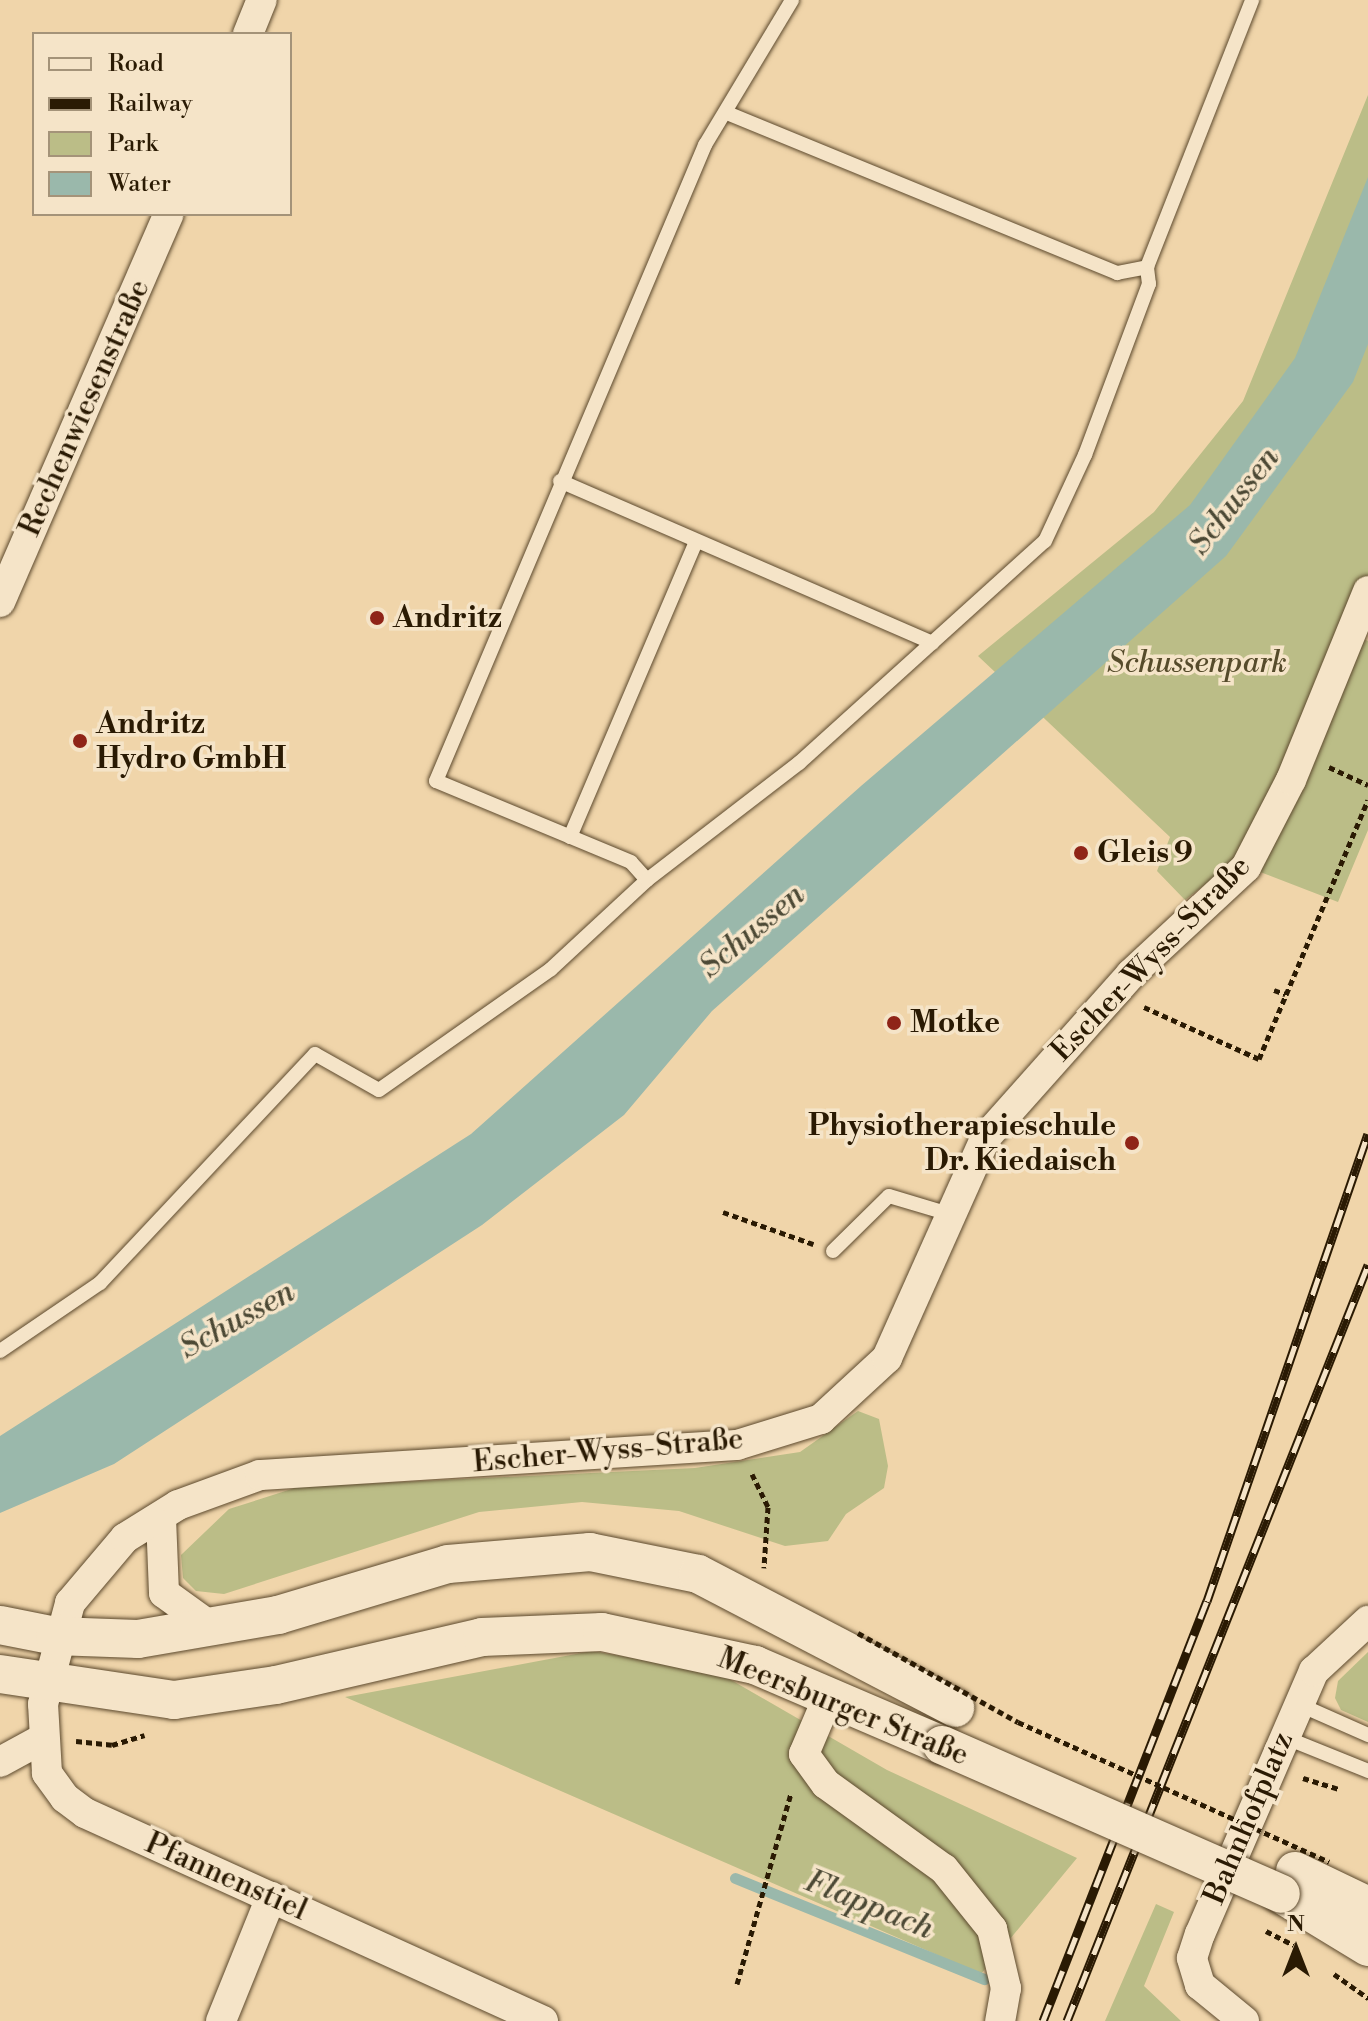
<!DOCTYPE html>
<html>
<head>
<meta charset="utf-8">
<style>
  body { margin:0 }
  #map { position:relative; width:1368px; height:2021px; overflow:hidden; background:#f0d5aa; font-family:"Libre Bodoni",serif }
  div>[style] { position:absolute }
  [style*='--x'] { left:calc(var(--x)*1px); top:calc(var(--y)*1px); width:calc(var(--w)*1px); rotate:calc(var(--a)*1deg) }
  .green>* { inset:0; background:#bbbd87 }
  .water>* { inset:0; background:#9ab8ab }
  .stream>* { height:11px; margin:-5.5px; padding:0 5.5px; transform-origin:5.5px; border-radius:5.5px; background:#9ab8ab }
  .path>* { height:5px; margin-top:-2.5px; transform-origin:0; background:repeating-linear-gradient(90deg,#2a1a03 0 6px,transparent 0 10px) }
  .roads { filter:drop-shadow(0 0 2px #5c492d) drop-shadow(0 0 2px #5c492d) }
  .service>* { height:14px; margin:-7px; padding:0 7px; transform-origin:7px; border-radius:7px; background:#f5e4c8 }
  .minor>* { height:30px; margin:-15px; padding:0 15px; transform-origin:15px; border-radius:15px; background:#f5e4c8 }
  .tertiary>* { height:38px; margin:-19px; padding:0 19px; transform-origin:19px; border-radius:19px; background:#f5e4c8 }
  .rail>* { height:9px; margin-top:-4.5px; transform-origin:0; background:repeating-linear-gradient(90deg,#f5e4c8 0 18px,#2a1a03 0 36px); box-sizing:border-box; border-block:2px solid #2a1a03 }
  .path-bridge>* { height:5px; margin-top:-2.5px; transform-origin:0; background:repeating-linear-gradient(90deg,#2a1a03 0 6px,transparent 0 10px) }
  .bridges { filter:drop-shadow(0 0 2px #5c492d) drop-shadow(0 0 2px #5c492d) }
  .tertiary-bridge>* { height:38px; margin:-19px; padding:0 19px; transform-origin:19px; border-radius:19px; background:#f5e4c8 }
  .dots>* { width:22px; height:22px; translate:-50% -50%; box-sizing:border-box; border:4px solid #f5e4c8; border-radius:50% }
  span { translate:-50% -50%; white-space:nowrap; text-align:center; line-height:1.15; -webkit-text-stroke:7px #f5e4c8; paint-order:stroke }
  .street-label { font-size:30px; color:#2a1a03 }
  .poi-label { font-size:30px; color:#2a1a03; font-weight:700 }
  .left { translate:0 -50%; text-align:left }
  .right { translate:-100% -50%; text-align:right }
  .park-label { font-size:30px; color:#564b2b; font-style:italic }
  .water-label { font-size:32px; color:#4c4935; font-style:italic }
  .legend { position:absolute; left:32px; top:32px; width:260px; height:184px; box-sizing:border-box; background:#f5e4c8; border:2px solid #a49379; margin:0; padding:10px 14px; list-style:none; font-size:24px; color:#2a1a03 }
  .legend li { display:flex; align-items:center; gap:16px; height:40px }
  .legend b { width:40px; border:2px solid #a49379 }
  .north { position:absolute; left:1256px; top:1909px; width:80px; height:80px; -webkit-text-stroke:6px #f5e4c8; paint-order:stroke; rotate:0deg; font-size:22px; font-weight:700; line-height:32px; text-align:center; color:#2a1a03 }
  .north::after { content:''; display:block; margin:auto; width:28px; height:36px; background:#2a1a03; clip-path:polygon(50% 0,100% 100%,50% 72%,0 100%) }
</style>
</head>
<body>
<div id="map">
  <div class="green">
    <i style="clip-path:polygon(1368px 95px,1368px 607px,1339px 628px,1368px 641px,1368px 830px,1338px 902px,1234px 862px,1185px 900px,1157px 871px,1170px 837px,978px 656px,1154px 512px,1243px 401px)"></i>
    <i style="clip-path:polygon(858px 1411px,879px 1419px,888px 1466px,884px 1488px,846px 1514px,828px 1541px,785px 1546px,679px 1511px,582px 1502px,479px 1512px,224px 1594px,196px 1591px,183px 1578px,181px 1555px,229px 1509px,298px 1487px,695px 1468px,800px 1452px)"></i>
    <i style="clip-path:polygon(592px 1651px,719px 1673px,887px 1770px,1077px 1858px,981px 1974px,345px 1697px)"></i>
    <i style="clip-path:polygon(1368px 1652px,1368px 1722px,1341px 1710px,1335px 1698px,1338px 1681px)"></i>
    <i style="clip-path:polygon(1156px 1904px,1174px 1912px,1144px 1986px,1181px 2021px,1105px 2021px)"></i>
  </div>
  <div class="water">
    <i style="clip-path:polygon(1368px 177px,1368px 344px,1353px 382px,1226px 556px,712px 1011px,624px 1115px,482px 1225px,114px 1464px,0 1513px,0 1436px,471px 1134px,861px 786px,1190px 505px,1295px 358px)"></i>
  </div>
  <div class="stream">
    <i style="--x:735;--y:1878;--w:269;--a:22.1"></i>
  </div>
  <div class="path">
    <i style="--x:1329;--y:767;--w:43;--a:24.8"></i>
    <i style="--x:1274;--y:990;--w:12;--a:20"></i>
    <i style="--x:1144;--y:1007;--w:126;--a:24.3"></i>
    <i style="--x:1259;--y:1059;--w:281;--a:-67.2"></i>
    <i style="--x:723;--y:1212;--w:96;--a:19.6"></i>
    <i style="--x:752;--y:1474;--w:37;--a:64"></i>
    <i style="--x:768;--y:1507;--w:61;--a:93.8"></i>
    <i style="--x:76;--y:1741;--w:36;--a:6"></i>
    <i style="--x:112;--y:1745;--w:34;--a:-17"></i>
    <i style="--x:1303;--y:1778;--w:38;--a:17"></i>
    <i style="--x:1334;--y:1974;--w:42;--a:35.2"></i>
    <i style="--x:737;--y:1984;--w:198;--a:-74.2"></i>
  </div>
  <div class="roads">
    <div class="service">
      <i style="--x:727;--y:113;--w:422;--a:22.3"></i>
      <i style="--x:1117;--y:273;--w:31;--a:-11"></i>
      <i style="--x:560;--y:481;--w:406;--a:23.5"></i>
      <i style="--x:570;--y:837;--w:321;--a:-66.9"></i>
      <i style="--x:647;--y:880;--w:24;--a:-132"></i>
      <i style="--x:631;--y:862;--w:211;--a:-157.4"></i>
      <i style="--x:436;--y:781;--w:691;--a:-67.07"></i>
      <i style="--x:705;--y:145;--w:169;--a:-59"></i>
      <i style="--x:833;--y:1251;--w:78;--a:-44.5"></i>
      <i style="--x:889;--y:1196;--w:59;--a:16.6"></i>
      <i style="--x:0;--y:1351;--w:121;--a:-34.2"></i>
      <i style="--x:100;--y:1283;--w:314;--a:-46.8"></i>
      <i style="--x:315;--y:1054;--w:73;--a:29.4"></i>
      <i style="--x:379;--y:1090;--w:210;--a:-35.1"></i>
      <i style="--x:551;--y:969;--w:131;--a:-42.8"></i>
      <i style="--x:647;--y:880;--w:192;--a:-37.6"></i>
      <i style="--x:799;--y:763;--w:331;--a:-42.1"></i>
      <i style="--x:1045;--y:541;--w:95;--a:-65.1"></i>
      <i style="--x:1085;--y:455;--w:183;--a:-69.5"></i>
      <i style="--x:1149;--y:284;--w:17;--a:-97"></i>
      <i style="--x:1147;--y:267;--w:287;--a:-68.5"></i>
      <i style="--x:1298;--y:1704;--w:77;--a:23.9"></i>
      <i style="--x:1284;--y:1737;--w:91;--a:22"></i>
    </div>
    <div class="minor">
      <i style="--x:248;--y:34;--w:37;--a:-68"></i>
      <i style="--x:0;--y:602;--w:423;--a:-66.5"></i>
      <i style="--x:161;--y:1518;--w:75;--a:87.7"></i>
      <i style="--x:164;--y:1593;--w:62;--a:35.8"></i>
      <i style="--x:829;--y:1695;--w:64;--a:113"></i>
      <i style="--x:804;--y:1754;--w:37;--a:54"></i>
      <i style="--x:826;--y:1784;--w:145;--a:35.8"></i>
      <i style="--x:944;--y:1869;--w:77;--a:51.3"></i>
      <i style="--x:992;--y:1929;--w:61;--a:76.7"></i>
      <i style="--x:1006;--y:1988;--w:34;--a:100"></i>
      <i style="--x:0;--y:1762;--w:50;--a:-28.6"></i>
      <i style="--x:221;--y:2021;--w:134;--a:-68"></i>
      <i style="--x:543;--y:2021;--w:503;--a:-155.57"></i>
      <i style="--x:85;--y:1813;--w:25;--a:-143"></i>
      <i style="--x:65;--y:1798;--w:31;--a:-126"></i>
      <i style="--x:47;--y:1773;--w:69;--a:-93.3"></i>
      <i style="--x:43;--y:1704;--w:105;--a:-75"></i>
      <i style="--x:70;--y:1603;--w:85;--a:-49.8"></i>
      <i style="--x:125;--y:1538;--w:62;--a:-31.9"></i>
      <i style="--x:178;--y:1505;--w:87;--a:-20.1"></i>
      <i style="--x:260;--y:1475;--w:478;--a:-3.6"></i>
      <i style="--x:737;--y:1445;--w:88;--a:-17.2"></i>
      <i style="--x:821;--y:1419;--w:90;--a:-42.7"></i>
      <i style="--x:887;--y:1358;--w:242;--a:-65.9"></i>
      <i style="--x:986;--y:1137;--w:218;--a:-48.3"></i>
      <i style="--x:1131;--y:974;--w:157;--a:-42.9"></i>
      <i style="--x:1246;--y:867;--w:98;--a:-62.7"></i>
      <i style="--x:1291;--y:780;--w:204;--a:-67.8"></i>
      <i style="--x:1244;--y:2021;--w:57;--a:-140.7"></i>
      <i style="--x:1200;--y:1985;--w:28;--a:-107"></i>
      <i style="--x:1192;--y:1958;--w:25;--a:-72"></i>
      <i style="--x:1200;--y:1934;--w:287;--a:-66.6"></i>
      <i style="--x:1314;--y:1671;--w:74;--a:-42.8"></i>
    </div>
    <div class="tertiary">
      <i style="--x:0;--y:1625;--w:56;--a:11.3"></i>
      <i style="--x:55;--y:1636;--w:83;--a:2.1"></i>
      <i style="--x:138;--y:1639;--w:142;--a:-9.7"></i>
      <i style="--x:278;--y:1615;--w:177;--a:-16.7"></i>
      <i style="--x:448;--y:1564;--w:143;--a:-4.8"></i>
      <i style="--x:590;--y:1552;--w:110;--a:11.5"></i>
      <i style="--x:698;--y:1574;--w:290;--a:27.5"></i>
      <i style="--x:0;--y:1674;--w:176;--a:8.5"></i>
      <i style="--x:174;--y:1700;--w:103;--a:-8.4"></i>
      <i style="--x:276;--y:1685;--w:212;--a:-13.1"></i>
      <i style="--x:482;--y:1637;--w:120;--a:-2.4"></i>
      <i style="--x:602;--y:1632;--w:157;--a:12.2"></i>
      <i style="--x:755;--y:1665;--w:203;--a:23.2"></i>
      <i style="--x:1295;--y:1871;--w:81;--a:25.6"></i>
      <i style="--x:1281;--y:1894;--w:102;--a:31.3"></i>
    </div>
  </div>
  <div class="rail">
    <i style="--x:1043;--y:2021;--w:451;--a:-68.7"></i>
    <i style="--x:1207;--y:1601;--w:494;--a:-71"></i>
    <i style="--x:1067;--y:2021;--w:814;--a:-68.29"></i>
  </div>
  <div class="path-bridge">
    <i style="--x:858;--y:1633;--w:183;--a:29.1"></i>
    <i style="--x:1018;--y:1722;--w:341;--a:24.2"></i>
    <i style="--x:1266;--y:1931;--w:31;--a:27"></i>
  </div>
  <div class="bridges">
    <div class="tertiary-bridge">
      <i style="--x:942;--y:1745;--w:370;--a:23.7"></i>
    </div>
  </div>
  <div class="dots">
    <i style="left:377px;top:618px;background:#8f2418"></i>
    <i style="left:80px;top:741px;background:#8f2418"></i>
    <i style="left:1081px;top:853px;background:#8f2418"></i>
    <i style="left:894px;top:1023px;background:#8f2418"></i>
    <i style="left:1132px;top:1143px;background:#8f2418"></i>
  </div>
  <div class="street-label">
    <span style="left:85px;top:408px;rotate:-66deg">Rechenwiesenstraße</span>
    <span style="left:1151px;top:959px;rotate:-46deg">Escher-Wyss-Straße</span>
    <span style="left:608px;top:1451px;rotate:-5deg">Escher-Wyss-Straße</span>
    <span style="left:843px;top:1707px;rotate:22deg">Meersburger Straße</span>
    <span style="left:1249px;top:1818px;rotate:-67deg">Bahnhofplatz</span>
    <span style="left:226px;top:1877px;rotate:24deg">Pfannenstiel</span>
  </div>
  <div class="poi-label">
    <span class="left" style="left:393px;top:618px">Andritz</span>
    <span class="left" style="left:96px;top:741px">Andritz<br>Hydro GmbH</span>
    <span class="left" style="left:1097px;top:853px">Gleis 9</span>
    <span class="left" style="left:910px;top:1023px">Motke</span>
    <span class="right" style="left:1116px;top:1143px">Physiotherapieschule<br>Dr. Kiedaisch</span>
  </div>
  <div class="park-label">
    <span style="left:1197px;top:663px">Schussenpark</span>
  </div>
  <div class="water-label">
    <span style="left:1234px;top:501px;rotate:-52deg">Schussen</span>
    <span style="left:752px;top:931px;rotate:-40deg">Schussen</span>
    <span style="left:237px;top:1320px;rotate:-29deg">Schussen</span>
    <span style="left:869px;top:1905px;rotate:22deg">Flappach</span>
  </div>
  <ul class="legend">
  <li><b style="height:10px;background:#f5e4c8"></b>Road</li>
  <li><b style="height:10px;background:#2a1a03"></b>Railway</li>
  <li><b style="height:22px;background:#bbbd87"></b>Park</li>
  <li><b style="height:22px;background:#9ab8ab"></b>Water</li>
  </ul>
  <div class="north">N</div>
</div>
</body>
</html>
